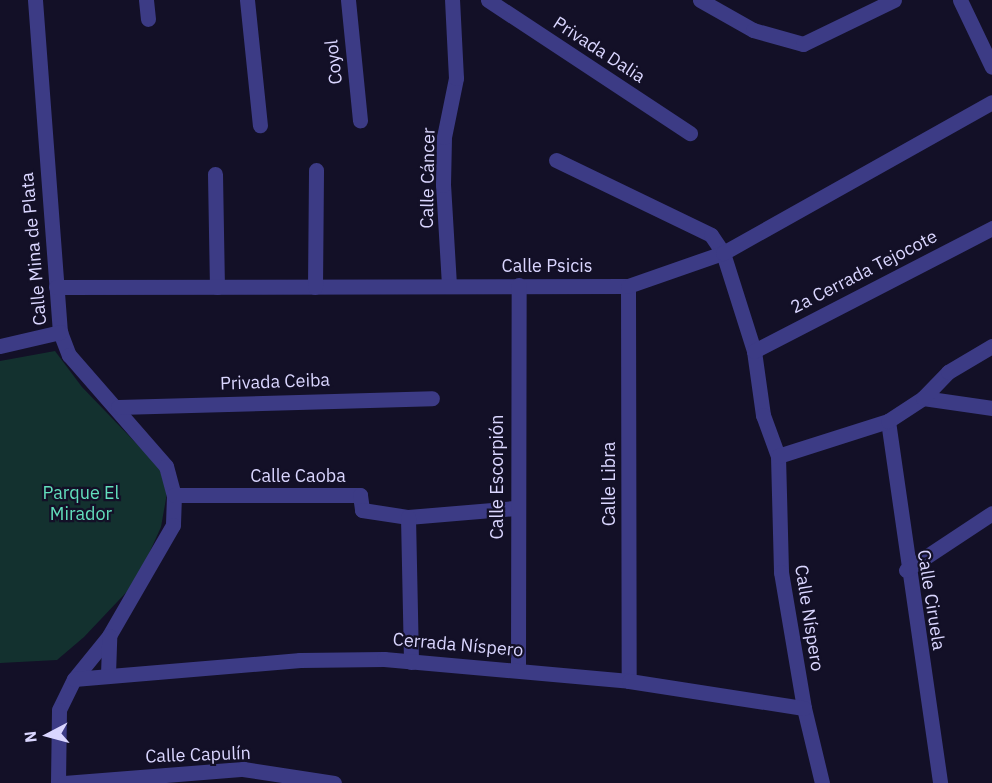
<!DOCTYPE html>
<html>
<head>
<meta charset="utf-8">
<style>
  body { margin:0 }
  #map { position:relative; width:992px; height:783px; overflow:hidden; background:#131027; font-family:"IBM Plex Sans",sans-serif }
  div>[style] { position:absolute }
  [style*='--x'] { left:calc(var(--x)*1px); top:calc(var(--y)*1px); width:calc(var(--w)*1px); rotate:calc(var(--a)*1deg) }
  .green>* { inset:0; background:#13312f }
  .minor>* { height:15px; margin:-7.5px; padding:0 7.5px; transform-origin:7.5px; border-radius:7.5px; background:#3c3b85 }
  span { translate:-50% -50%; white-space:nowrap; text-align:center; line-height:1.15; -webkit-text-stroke:4.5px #131027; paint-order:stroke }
  .street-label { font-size:18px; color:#dad6ff }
  .park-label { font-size:18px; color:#62dfbc }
  .north { position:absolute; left:18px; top:705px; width:60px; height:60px; -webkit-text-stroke:4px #131027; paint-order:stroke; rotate:264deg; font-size:16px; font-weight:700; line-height:24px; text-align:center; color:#dad6ff }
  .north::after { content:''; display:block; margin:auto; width:21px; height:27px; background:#dad6ff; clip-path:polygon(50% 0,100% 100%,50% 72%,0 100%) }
</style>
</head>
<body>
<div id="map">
  <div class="green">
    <i style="clip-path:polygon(55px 351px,82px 387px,159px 467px,167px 493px,161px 527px,136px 582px,84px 637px,57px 660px,0 663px,0 361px)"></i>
  </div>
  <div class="minor">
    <i style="--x:35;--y:0;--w:333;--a:85.7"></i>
    <i style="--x:60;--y:332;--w:25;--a:69"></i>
    <i style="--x:69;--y:355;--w:147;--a:48.9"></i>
    <i style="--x:166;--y:466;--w:30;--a:75"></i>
    <i style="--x:174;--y:495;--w:30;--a:92"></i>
    <i style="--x:173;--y:525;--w:128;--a:120"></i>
    <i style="--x:109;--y:636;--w:55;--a:129.1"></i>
    <i style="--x:74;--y:679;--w:34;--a:116"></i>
    <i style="--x:59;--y:710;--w:73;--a:90.8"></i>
    <i style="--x:146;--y:0;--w:19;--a:84"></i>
    <i style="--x:247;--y:0;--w:126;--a:84.1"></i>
    <i style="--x:348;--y:0;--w:121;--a:84.3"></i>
    <i style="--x:488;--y:0;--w:242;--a:33.4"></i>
    <i style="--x:700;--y:0;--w:61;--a:29.5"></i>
    <i style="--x:753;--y:30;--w:52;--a:15.6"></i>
    <i style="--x:803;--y:44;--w:101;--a:-25.8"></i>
    <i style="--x:960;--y:0;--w:74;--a:64.5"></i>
    <i style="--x:556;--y:160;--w:172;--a:25.8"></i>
    <i style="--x:711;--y:235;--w:22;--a:56"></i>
    <i style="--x:723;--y:253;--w:103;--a:72.4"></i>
    <i style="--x:754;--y:351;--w:65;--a:82"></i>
    <i style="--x:763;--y:415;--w:44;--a:69.9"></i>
    <i style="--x:778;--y:456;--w:116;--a:88.5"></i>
    <i style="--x:781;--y:572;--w:138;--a:80.4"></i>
    <i style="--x:804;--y:708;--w:77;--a:76.5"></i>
    <i style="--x:215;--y:174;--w:113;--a:89"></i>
    <i style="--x:449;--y:285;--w:100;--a:-93.4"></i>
    <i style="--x:443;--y:185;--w:48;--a:-88.8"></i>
    <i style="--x:444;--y:137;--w:60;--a:-78.5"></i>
    <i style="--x:456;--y:78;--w:78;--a:-92.9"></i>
    <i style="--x:628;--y:286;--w:395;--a:89.9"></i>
    <i style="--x:56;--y:287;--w:572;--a:-0.1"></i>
    <i style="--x:628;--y:286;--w:101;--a:-19.2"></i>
    <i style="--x:723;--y:253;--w:308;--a:-29.3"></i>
    <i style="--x:315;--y:287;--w:117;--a:-89.5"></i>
    <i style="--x:0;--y:346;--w:62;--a:-13.1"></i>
    <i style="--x:754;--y:351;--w:268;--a:-27.3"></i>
    <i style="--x:923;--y:398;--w:70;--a:8.2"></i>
    <i style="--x:118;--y:407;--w:314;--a:-1.6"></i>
    <i style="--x:888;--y:421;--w:366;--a:81.8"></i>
    <i style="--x:778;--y:456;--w:115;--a:-17.7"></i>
    <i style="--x:888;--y:421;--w:42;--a:-33.3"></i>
    <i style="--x:923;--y:398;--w:36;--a:-46"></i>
    <i style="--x:948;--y:372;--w:51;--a:-30.6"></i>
    <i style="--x:174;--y:495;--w:186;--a:0"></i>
    <i style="--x:360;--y:495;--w:15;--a:82"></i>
    <i style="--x:362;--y:510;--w:47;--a:8.7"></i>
    <i style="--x:408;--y:517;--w:108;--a:-4.8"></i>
    <i style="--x:408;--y:517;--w:145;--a:88.8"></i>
    <i style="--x:906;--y:570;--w:103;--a:-33.5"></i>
    <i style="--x:518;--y:669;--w:384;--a:-89.9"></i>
    <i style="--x:108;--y:674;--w:38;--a:-88"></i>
    <i style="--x:74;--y:679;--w:227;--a:-4.8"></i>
    <i style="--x:300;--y:660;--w:84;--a:-0.7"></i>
    <i style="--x:384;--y:659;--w:246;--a:5.1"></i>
    <i style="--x:629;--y:681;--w:177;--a:8.8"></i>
    <i style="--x:64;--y:783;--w:180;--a:-4.5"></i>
    <i style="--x:243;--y:769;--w:92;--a:8.7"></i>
  </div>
  <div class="street-label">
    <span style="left:599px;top:50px;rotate:33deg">Privada Dalia</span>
    <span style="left:334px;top:62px;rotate:-96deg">Coyol</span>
    <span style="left:428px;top:178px;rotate:-89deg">Calle Cáncer</span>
    <span style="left:34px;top:249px;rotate:-95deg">Calle Mina de Plata</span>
    <span style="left:547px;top:266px">Calle Psicis</span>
    <span style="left:864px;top:272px;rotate:-27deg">2a Cerrada Tejocote</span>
    <span style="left:275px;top:382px;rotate:-2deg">Privada Ceiba</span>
    <span style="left:298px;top:476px">Calle Caoba</span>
    <span style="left:497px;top:477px;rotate:-90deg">Calle Escorpión</span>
    <span style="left:609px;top:484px;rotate:-90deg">Calle Libra</span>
    <span style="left:931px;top:600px;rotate:81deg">Calle Ciruela</span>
    <span style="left:809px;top:618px;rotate:81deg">Calle Níspero</span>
    <span style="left:458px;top:645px;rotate:5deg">Cerrada Níspero</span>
    <span style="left:198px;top:755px;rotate:-2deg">Calle Capulín</span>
  </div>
  <div class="park-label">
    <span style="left:81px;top:504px">Parque El<br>Mirador</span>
  </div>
  <div class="north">N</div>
</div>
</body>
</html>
